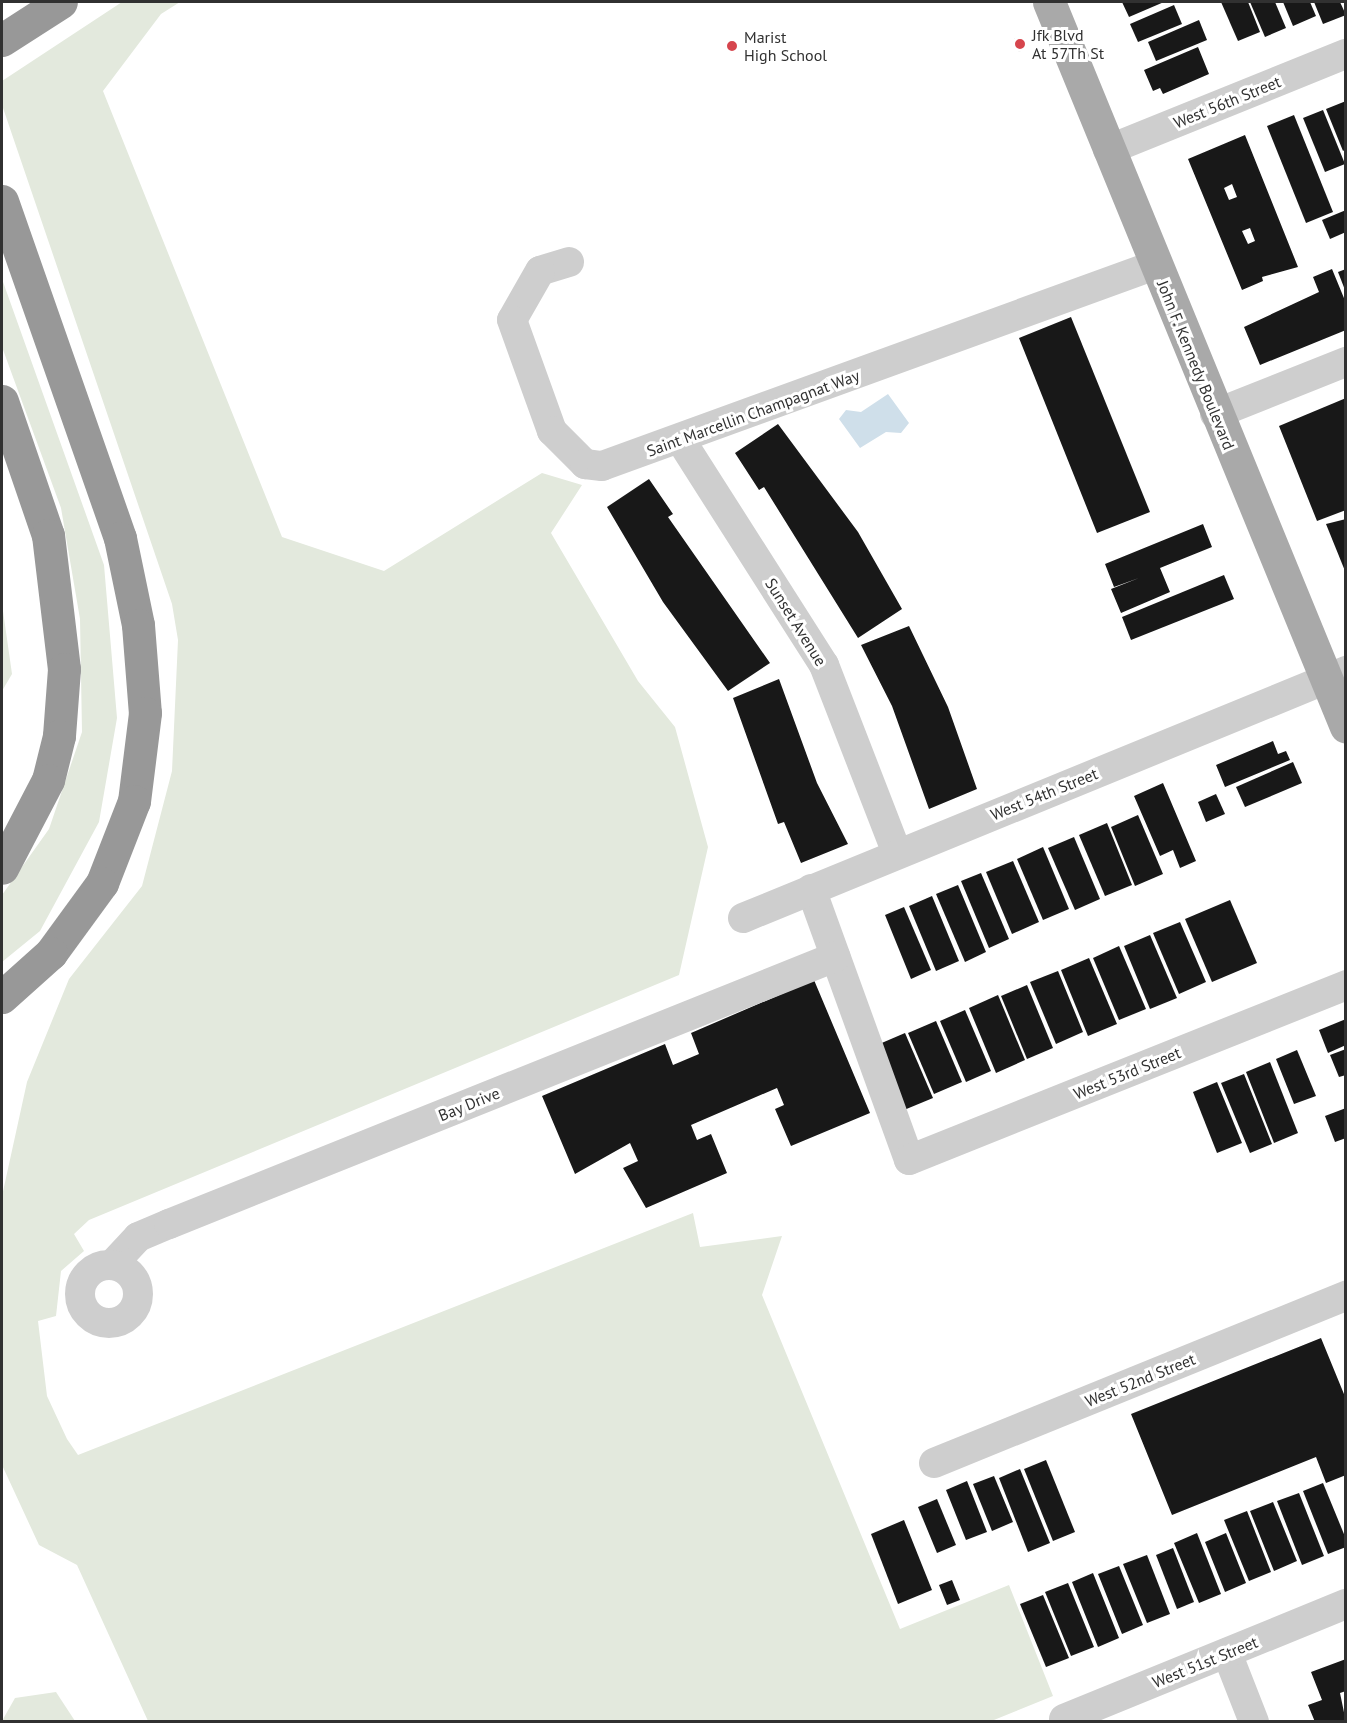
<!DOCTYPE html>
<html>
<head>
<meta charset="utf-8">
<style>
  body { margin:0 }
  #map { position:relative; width:1347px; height:1723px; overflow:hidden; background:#fff; font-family:"PT Sans",sans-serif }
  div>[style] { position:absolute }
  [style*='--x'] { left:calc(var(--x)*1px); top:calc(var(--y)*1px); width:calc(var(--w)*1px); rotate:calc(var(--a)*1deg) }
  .green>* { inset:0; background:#e3e9dd }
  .water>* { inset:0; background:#cfdfea }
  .building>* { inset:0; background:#181818 }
  .minor>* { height:30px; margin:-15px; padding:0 15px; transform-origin:15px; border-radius:15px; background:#cecece }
  .minor>.ring { margin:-15px; padding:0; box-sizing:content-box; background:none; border:30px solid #cecece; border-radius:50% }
  .major>* { height:33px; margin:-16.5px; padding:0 16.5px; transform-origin:16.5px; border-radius:16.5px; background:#a9a9a9 }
  .highway>* { height:33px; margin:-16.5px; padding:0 16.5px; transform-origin:16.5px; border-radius:16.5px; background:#989898 }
  .dots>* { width:16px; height:16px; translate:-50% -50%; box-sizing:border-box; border:3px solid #fff; border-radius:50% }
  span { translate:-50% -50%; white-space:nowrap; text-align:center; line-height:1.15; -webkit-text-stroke:6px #fff; paint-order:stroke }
  .poi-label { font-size:16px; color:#313131 }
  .left { translate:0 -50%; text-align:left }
  .street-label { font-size:16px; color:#313131 }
  .frame { position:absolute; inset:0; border:3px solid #313131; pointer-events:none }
</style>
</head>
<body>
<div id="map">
  <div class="green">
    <i style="clip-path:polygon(122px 2px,180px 2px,161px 14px,103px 91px,282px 537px,384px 571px,542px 473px,582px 485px,551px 533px,638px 681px,675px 727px,708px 847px,679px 975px,89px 1220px,74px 1234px,84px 1251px,61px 1271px,56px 1316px,38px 1321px,47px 1396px,67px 1439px,78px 1455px,693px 1213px,700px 1247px,782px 1236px,762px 1295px,900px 1629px,1009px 1585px,1053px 1696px,989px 1722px,148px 1721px,77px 1565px,39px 1545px,2px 1465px,2px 1196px,27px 1082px,69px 979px,142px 886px,172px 771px,178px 640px,172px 604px,2px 105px,2px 81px)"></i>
    <i style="clip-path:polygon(2px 279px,104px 565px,117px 718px,99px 822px,40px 931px,2px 962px,2px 895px,49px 829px,82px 732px,80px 619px,61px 508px,2px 347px)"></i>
    <i style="clip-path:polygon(2px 604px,12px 674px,2px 691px)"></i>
    <i style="clip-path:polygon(56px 1692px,75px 1721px,2px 1721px,15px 1698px)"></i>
  </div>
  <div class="water">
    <i style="clip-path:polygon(888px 394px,909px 423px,901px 433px,886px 432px,860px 448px,839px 419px,846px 410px,861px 412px)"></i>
  </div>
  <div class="building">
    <i style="clip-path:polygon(1122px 2px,1164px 2px,1129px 17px)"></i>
    <i style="clip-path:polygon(1221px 2px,1248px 2px,1260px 32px,1238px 41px)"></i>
    <i style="clip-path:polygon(1250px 2px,1275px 2px,1286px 28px,1265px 37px)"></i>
    <i style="clip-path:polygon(1283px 2px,1310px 2px,1316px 16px,1293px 26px)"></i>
    <i style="clip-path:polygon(1314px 2px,1340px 2px,1346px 15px,1323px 24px)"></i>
    <i style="clip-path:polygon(1174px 5px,1182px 24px,1138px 42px,1130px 24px)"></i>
    <i style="clip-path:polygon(1199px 20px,1207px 40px,1156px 61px,1148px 42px)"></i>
    <i style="clip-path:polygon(1019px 37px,1025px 49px,1019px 52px,1014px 39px)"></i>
    <i style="clip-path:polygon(1198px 47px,1209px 74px,1163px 94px,1160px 88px,1153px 91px,1144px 70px)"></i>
    <i style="clip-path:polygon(1346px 101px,1346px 149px,1343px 151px,1326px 109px)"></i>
    <i style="clip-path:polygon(1323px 110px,1345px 164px,1325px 172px,1303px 118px)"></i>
    <i style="clip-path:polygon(1294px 115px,1333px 212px,1306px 223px,1267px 126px)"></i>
    <i style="clip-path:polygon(evenodd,1245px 135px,1298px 267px,1262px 277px,1263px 281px,1242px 290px,1188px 159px,1245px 135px,1232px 184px,1237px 197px,1229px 200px,1224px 188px,1232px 184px,1245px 135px,1250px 228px,1255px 241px,1248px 244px,1242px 231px,1250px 228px)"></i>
    <i style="clip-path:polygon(1346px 210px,1346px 232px,1330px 239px,1322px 220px)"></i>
    <i style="clip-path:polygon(1332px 269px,1346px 303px,1346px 330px,1260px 365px,1244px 327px,1319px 292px,1313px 277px)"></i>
    <i style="clip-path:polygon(1346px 269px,1346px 290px,1345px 290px,1338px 272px)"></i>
    <i style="clip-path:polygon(1071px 317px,1150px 512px,1097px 533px,1019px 338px)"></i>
    <i style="clip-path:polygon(1346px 398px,1346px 510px,1317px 521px,1279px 426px)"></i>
    <i style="clip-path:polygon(778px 424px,858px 532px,902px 609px,858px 638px,764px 487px,759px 490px,735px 453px)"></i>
    <i style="clip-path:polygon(649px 479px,673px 514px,668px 517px,770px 663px,728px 691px,663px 602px,607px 507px)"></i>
    <i style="clip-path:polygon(1346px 519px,1346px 571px,1345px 571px,1326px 524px)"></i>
    <i style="clip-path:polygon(1203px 524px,1212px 547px,1160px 568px,1170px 592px,1121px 613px,1111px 589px,1139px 578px,1114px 587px,1105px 564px)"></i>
    <i style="clip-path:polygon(1224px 575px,1234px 599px,1131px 640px,1122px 617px)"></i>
    <i style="clip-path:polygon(909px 626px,948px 707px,977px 789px,929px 809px,892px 706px,861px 645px)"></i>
    <i style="clip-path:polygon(779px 679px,817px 783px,848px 844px,801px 863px,784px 822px,778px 824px,733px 698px)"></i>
    <i style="clip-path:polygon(1273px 741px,1278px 754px,1286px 751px,1290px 760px,1225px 787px,1216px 765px)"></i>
    <i style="clip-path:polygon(1293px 762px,1302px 783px,1245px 807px,1236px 787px)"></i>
    <i style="clip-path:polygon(1163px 783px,1196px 861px,1180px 868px,1173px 850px,1160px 856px,1134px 796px)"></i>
    <i style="clip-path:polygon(1216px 794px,1225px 814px,1206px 822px,1198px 802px)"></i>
    <i style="clip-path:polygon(1138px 815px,1163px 874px,1135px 886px,1111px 827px)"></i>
    <i style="clip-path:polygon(1107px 823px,1132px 885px,1105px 896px,1079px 835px)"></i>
    <i style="clip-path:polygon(1074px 837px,1100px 899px,1075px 910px,1048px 848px)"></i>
    <i style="clip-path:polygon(1043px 847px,1069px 909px,1043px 920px,1017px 859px)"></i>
    <i style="clip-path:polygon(1013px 861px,1039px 922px,1012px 934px,986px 872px)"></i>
    <i style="clip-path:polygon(981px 873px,1009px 939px,989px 948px,961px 881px)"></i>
    <i style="clip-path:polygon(958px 885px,986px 952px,965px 962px,936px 894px)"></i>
    <i style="clip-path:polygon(932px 896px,959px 961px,936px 971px,909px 906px)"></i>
    <i style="clip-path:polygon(1230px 900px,1257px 963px,1212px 982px,1185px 919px)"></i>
    <i style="clip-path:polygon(904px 907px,931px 970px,911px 979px,885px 915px)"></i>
    <i style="clip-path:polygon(1180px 922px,1206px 982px,1179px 994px,1153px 933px)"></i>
    <i style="clip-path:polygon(1150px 935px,1177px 998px,1150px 1009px,1124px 946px)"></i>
    <i style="clip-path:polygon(1119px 946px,1146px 1009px,1119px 1020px,1093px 958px)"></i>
    <i style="clip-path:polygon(1089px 958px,1117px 1024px,1088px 1036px,1061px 970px)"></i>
    <i style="clip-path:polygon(1058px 971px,1083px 1032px,1056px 1044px,1030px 982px)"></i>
    <i style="clip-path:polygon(814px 980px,870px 1113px,791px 1146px,775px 1109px,784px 1105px,777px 1088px,691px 1125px,697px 1140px,711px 1134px,727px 1173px,646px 1208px,623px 1168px,638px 1161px,630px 1143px,575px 1174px,542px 1096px,665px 1044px,673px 1065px,699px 1054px,691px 1033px)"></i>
    <i style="clip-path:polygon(1027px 985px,1053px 1048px,1027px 1059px,1001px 996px)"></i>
    <i style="clip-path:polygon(998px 995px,1025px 1060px,996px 1073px,969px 1008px)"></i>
    <i style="clip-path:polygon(965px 1010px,991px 1071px,966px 1082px,940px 1021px)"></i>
    <i style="clip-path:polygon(1346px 1019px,1346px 1045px,1328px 1053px,1319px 1030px)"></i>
    <i style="clip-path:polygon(936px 1021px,962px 1082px,934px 1094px,908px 1033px)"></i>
    <i style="clip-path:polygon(905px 1033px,933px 1098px,904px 1110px,877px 1045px)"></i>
    <i style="clip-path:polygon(1346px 1049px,1346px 1075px,1339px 1077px,1330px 1055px)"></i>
    <i style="clip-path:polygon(1297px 1050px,1316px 1096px,1294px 1104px,1276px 1059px)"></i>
    <i style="clip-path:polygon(1270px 1062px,1298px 1133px,1274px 1143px,1246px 1072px)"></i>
    <i style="clip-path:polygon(1244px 1074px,1272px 1144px,1250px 1153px,1221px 1083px)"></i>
    <i style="clip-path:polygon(1217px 1082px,1242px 1143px,1217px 1153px,1193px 1092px)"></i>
    <i style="clip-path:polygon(1346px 1108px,1346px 1138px,1335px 1142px,1325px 1116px)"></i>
    <i style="clip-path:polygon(1321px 1338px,1346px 1399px,1346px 1475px,1326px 1483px,1316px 1457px,1172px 1515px,1131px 1414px)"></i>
    <i style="clip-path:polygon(1046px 1460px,1075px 1532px,1053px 1541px,1024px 1469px)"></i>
    <i style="clip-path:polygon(1020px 1469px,1050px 1543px,1028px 1552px,999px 1478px)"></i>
    <i style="clip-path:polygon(994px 1476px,1013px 1522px,992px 1531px,973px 1484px)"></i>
    <i style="clip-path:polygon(967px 1481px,987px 1532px,966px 1540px,946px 1490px)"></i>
    <i style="clip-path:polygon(1323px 1483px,1346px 1539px,1346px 1547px,1328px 1554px,1303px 1491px)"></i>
    <i style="clip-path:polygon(1299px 1493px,1324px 1556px,1302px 1565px,1277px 1501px)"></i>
    <i style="clip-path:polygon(937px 1499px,956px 1545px,937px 1553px,918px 1507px)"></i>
    <i style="clip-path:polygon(1273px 1502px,1297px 1561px,1274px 1571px,1250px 1511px)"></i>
    <i style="clip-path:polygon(1247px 1511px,1271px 1572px,1249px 1581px,1224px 1520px)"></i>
    <i style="clip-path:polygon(904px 1520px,932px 1590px,898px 1604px,871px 1534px)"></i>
    <i style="clip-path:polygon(1197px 1533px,1221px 1594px,1199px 1603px,1174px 1543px)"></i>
    <i style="clip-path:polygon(1226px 1533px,1246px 1583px,1225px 1592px,1205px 1542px)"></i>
    <i style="clip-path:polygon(1173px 1548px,1194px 1602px,1177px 1609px,1156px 1555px)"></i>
    <i style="clip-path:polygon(1147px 1555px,1170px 1614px,1147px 1623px,1123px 1564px)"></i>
    <i style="clip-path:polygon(1119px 1566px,1143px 1625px,1122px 1634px,1098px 1574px)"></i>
    <i style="clip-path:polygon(1093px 1573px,1119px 1638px,1098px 1647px,1072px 1582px)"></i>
    <i style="clip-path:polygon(952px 1580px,960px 1600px,947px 1605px,939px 1585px)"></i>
    <i style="clip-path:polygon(1068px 1583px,1094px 1647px,1071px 1656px,1045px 1592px)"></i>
    <i style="clip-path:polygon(1043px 1595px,1069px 1658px,1046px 1667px,1020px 1604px)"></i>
    <i style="clip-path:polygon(1346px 1659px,1346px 1691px,1340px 1693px,1346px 1722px,1315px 1722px,1308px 1705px,1322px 1700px,1311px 1672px)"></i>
  </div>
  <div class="minor">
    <i style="--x:1108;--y:150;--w:257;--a:-22"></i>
    <i style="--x:569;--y:262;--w:30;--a:163"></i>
    <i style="--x:540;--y:271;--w:56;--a:119.7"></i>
    <i style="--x:512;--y:320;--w:118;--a:70.2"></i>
    <i style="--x:552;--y:431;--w:47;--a:45"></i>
    <i style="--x:585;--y:464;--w:17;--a:7"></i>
    <i style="--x:602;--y:466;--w:588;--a:-19.97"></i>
    <i style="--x:1215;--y:414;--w:141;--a:-21.7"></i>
    <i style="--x:680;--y:439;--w:268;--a:57.5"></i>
    <i style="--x:824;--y:665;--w:202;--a:68.8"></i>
    <i style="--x:811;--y:889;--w:288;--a:70.1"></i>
    <i style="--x:909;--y:1160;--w:471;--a:-21.8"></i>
    <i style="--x:743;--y:918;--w:652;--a:-22.27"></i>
    <i style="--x:112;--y:1265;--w:38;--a:-47"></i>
    <i style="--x:138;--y:1237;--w:34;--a:-23"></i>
    <i style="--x:169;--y:1224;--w:718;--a:-21.85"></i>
    <i class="ring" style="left:80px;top:1265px;width:28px;height:28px"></i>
    <i style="--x:934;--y:1463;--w:445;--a:-22.1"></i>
    <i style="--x:1227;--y:1653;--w:74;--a:68.6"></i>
    <i style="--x:1064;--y:1719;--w:305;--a:-22.2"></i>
  </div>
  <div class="major">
    <i style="--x:1049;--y:2;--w:783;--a:67.72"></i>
  </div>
  <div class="highway">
    <i style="--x:2;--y:40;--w:70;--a:-32.8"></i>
    <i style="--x:2;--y:201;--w:357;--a:70.7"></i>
    <i style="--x:120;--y:538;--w:89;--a:78.3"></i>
    <i style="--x:138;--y:625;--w:88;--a:85.5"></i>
    <i style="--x:145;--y:713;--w:89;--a:97.1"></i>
    <i style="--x:134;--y:801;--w:88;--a:111.3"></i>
    <i style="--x:102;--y:883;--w:87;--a:126.1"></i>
    <i style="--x:51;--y:953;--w:66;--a:138.1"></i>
    <i style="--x:2;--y:401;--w:142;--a:71.1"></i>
    <i style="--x:48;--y:535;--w:135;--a:83.2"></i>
    <i style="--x:64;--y:669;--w:67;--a:94.3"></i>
    <i style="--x:59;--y:736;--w:45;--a:104"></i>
    <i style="--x:48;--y:780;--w:99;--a:117.6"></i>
  </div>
  <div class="dots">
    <i style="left:1020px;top:44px;background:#d6454d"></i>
    <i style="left:732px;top:46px;background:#d6454d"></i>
  </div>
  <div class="poi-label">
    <span class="left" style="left:1032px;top:44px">Jfk Blvd<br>At 57Th St</span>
    <span class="left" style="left:744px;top:46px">Marist<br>High School</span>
  </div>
  <div class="street-label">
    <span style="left:1227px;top:102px;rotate:-22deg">West 56th Street</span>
    <span style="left:1196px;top:365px;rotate:68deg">John F. Kennedy Boulevard</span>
    <span style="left:753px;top:413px;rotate:-20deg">Saint Marcellin Champagnat Way</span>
    <span style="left:796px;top:622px;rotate:58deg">Sunset Avenue</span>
    <span style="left:1044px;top:794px;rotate:-22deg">West 54th Street</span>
    <span style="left:1127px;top:1073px;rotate:-22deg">West 53rd Street</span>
    <span style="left:469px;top:1104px;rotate:-22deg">Bay Drive</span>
    <span style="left:1140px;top:1380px;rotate:-22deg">West 52nd Street</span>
    <span style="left:1205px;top:1662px;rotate:-22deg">West 51st Street</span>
  </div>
  <div class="frame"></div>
</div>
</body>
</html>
